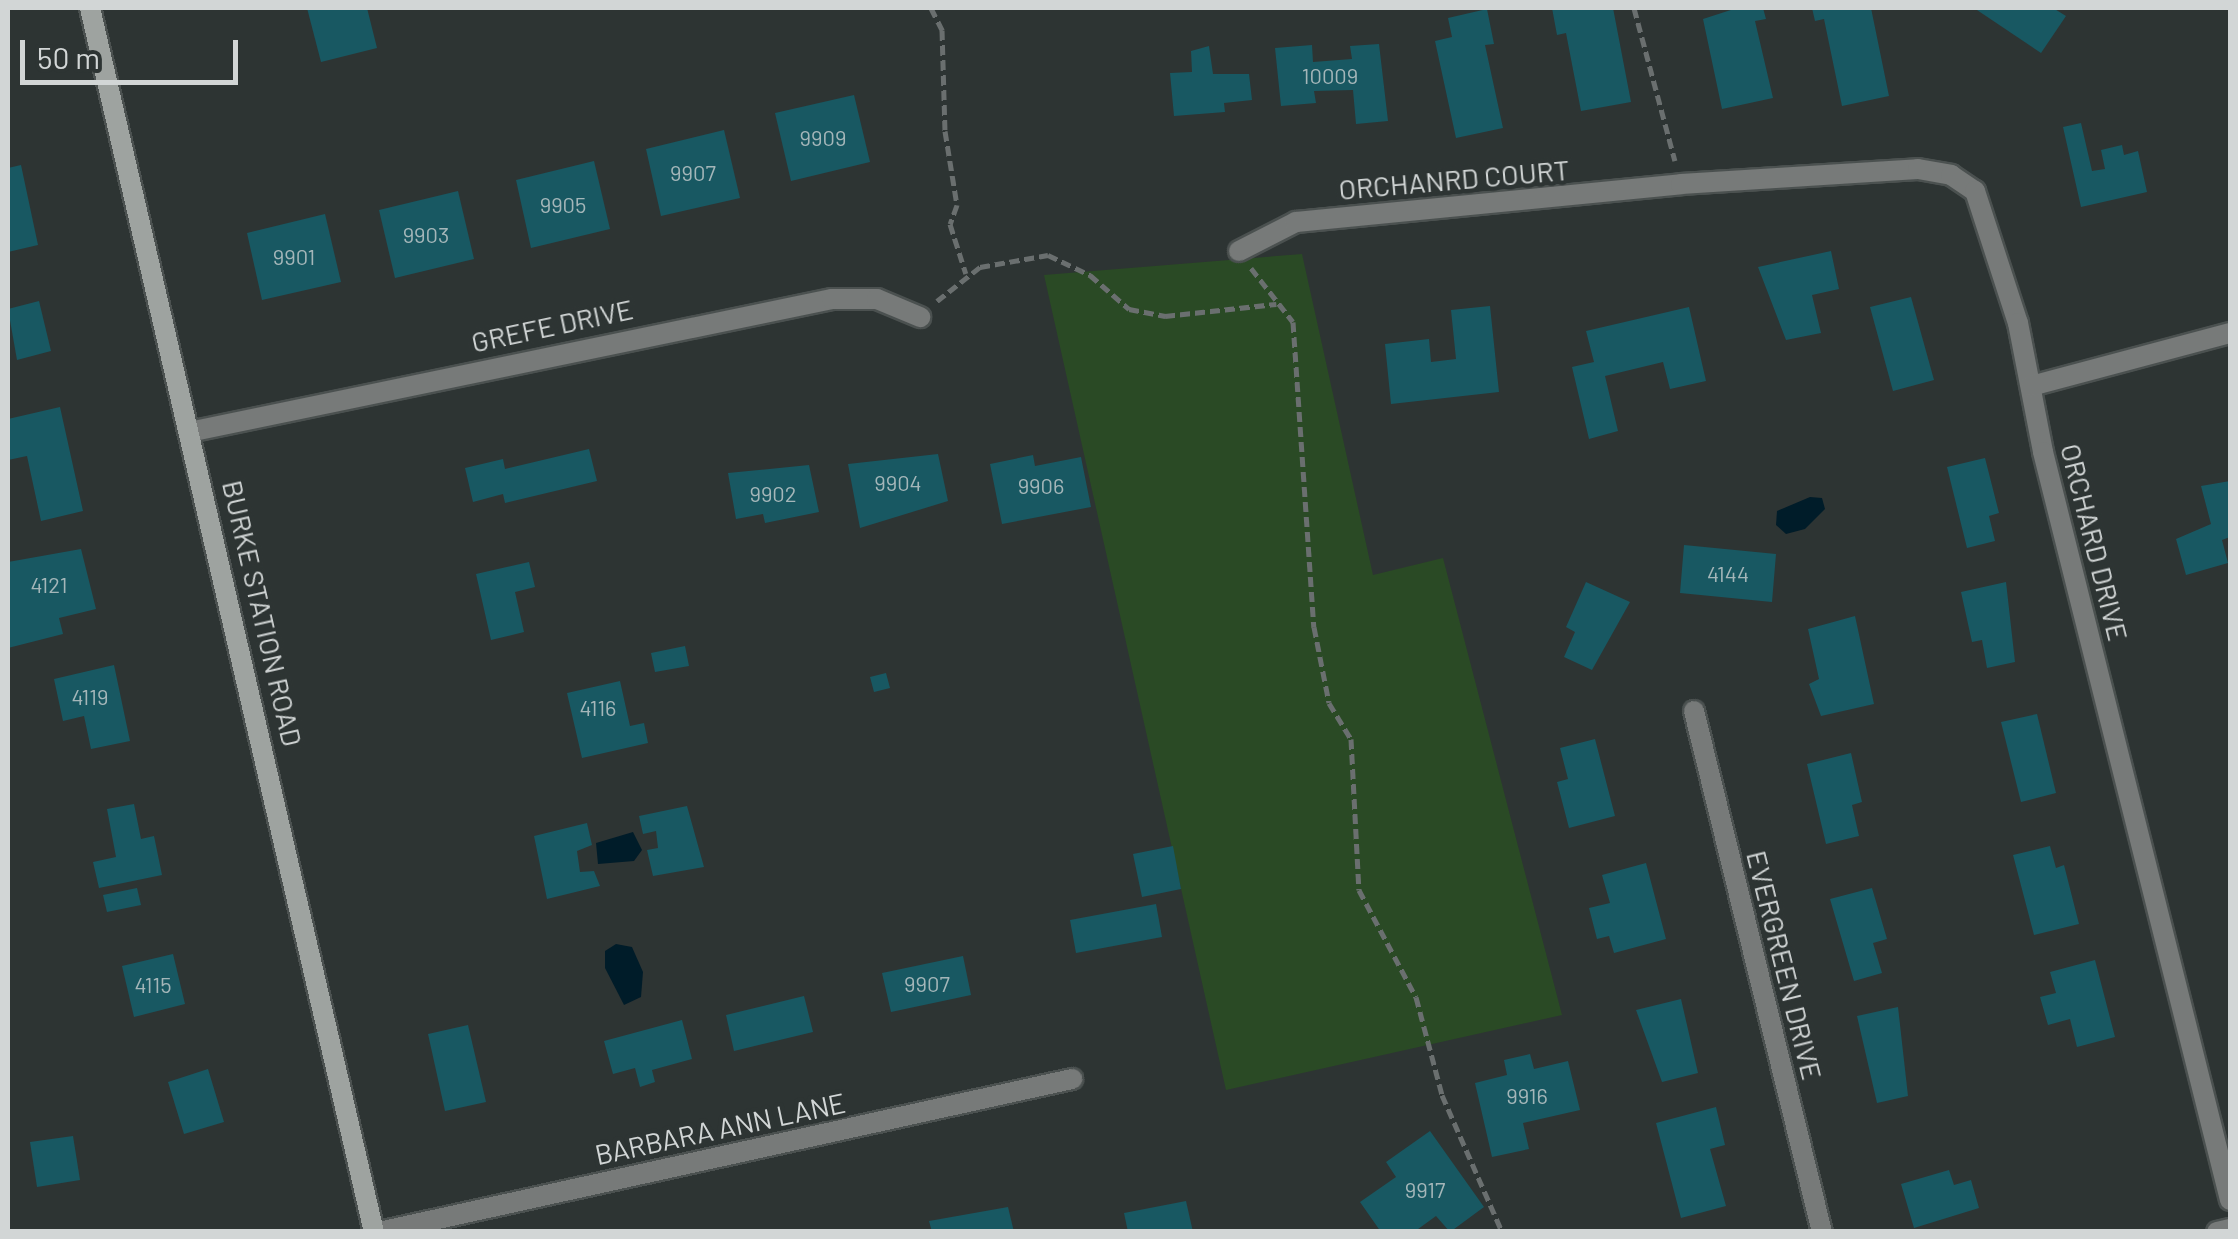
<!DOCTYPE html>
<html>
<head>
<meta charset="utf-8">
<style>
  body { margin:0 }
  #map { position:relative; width:2238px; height:1239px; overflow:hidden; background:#2d3433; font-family:Barlow,sans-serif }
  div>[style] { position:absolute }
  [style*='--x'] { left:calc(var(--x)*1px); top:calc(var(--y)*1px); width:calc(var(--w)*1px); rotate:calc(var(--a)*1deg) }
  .green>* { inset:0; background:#2a4a25 }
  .water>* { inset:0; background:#001c29 }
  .building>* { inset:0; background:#185862 }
  .path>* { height:5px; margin-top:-2.5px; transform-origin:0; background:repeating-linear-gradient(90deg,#6a6f6f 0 10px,transparent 0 15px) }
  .roads { filter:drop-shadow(2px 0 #4b5150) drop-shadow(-2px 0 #4b5150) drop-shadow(0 2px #4b5150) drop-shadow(0 -2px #4b5150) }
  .street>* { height:20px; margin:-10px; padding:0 10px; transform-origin:10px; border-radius:10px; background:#777a79 }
  .secondary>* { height:20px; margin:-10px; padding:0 10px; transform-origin:10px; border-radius:10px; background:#9ea3a0 }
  span { translate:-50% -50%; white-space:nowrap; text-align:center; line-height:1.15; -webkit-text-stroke:9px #2d3433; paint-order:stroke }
  .number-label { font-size:22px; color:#a4b6b9 }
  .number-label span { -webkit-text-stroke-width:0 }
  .street-label { font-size:28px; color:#d2d6d6 }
  .frame { position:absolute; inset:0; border:10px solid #d2d6d6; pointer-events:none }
  .scale { position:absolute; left:20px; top:40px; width:218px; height:45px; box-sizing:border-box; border:5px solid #d2d6d6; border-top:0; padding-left:12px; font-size:30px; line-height:35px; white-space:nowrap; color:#d2d6d6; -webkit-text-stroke:8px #2d3433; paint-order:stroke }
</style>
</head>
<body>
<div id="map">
  <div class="green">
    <i style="clip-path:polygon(1302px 254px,1373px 575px,1443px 558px,1562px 1015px,1226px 1090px,1044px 275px)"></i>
  </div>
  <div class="water">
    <i style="clip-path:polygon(1810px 497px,1822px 498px,1825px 509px,1805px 529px,1786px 534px,1776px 525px,1777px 511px)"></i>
    <i style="clip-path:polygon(633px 832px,642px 850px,634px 861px,598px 864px,596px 843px)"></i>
    <i style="clip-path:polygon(616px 944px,632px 947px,643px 972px,641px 997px,624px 1005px,605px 968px,605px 951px)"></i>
  </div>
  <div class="building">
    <i style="clip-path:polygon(307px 8px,367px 8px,377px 48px,321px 62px)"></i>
    <i style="clip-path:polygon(1552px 8px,1613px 8px,1631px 102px,1581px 111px,1566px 33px,1557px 35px)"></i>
    <i style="clip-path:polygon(1737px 8px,1763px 8px,1766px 19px,1755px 21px,1773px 98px,1722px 109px,1703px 19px)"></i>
    <i style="clip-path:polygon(1812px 8px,1871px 8px,1889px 96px,1842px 106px,1824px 19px,1815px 21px)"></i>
    <i style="clip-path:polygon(1974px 8px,2053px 8px,2066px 16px,2041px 53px)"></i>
    <i style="clip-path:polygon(1487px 9px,1494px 44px,1485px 45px,1503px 128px,1456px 138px,1435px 41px,1452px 37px,1448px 18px)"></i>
    <i style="clip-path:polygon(1379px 44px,1388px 121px,1356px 124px,1353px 90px,1314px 91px,1316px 103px,1281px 106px,1275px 48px,1312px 45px,1313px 62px,1352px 59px,1350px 46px)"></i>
    <i style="clip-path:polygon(1209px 46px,1213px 74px,1249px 74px,1252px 100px,1224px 103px,1225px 112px,1174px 116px,1170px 73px,1192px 72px,1191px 51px)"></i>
    <i style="clip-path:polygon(854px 95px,870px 162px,791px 181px,775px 113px)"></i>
    <i style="clip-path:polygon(2081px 123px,2092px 171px,2105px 169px,2101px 150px,2122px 145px,2124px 155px,2138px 151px,2147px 192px,2081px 207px,2063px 127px)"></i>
    <i style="clip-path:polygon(724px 130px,740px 198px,661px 216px,646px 149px)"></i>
    <i style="clip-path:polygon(594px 161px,610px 229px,531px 248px,516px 180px)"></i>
    <i style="clip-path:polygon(21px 165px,38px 245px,8px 252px,8px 168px)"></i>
    <i style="clip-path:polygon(458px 191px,474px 259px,395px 278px,379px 210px)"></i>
    <i style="clip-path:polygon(325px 214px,341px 282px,262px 300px,247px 233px)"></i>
    <i style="clip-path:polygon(1831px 251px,1839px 289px,1812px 295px,1821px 333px,1786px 340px,1758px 267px)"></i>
    <i style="clip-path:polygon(1911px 297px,1934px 380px,1893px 391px,1870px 307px)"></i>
    <i style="clip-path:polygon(39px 301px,51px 351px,17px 360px,8px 309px)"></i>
    <i style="clip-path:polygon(1490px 306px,1499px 392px,1391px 404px,1385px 344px,1429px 339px,1431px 362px,1456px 359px,1451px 310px)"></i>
    <i style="clip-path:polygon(1689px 307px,1706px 381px,1670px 389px,1663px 362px,1605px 376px,1618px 431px,1589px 439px,1572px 367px,1594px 362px,1586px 331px)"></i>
    <i style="clip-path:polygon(60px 407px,83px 511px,41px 521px,27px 456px,8px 460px,8px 419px)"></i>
    <i style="clip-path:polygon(589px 449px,597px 481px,505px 503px,503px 494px,473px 502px,465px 468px,503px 459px,505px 469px)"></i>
    <i style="clip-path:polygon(938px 454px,948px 501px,860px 528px,848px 464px)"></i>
    <i style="clip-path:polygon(1033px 455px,1035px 466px,1081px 457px,1091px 507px,1002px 524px,990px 464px)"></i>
    <i style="clip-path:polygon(1985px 458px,1999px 513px,1989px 516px,1995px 541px,1967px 548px,1947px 467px)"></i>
    <i style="clip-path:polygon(809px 465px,819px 512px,765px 523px,763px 514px,736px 519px,728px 473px)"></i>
    <i style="clip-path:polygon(2230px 481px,2230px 537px,2222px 540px,2228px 563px,2186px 575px,2176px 539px,2211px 524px,2201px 486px)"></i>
    <i style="clip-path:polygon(1684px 545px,1776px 554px,1772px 602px,1680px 593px)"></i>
    <i style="clip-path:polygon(81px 549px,96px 609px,59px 618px,63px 634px,8px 648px,8px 562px)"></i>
    <i style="clip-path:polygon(529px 562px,535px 587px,515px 592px,524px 632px,491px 640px,476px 574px)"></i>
    <i style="clip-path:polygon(1586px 582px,1630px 602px,1592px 670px,1564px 657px,1575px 632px,1566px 627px)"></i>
    <i style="clip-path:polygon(2006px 582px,2015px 662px,1987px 668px,1982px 640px,1972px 642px,1961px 592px)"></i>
    <i style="clip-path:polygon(1855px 616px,1874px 704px,1821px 716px,1809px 684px,1819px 679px,1808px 629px)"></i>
    <i style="clip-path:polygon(685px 646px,689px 666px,655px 672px,651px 653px)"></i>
    <i style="clip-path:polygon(114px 665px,130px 741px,91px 749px,84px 716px,63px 721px,54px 679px)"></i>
    <i style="clip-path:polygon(886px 673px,890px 688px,874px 692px,870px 677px)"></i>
    <i style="clip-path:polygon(620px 681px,630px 726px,644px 723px,648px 743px,582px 758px,567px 693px)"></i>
    <i style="clip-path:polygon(2037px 714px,2056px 793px,2021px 802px,2001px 722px)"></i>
    <i style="clip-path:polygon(1595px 739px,1615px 816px,1569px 828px,1557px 782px,1568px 779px,1560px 748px)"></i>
    <i style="clip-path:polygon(1851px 753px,1862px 802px,1852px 805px,1859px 836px,1826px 844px,1807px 764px)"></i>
    <i style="clip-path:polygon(134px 804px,141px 839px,154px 836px,162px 875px,99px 888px,93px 862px,116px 857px,107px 809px)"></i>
    <i style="clip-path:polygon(687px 806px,704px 867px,653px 876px,647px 850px,658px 848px,656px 831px,643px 834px,639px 816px)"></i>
    <i style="clip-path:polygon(587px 823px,592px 845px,577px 851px,580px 872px,594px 871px,600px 886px,547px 899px,534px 836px)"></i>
    <i style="clip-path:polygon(1173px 846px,1181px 889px,1142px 897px,1133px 854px)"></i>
    <i style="clip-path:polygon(2050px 846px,2056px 868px,2064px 865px,2079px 924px,2034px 935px,2013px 855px)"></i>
    <i style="clip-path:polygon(1646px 863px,1666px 939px,1614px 953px,1609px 936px,1597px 939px,1589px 908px,1610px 903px,1602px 875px)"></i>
    <i style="clip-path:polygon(137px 888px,141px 905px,107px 912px,103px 895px)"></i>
    <i style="clip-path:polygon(1872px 888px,1887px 939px,1873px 943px,1882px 973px,1854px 981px,1830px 899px)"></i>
    <i style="clip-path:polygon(1156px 904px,1162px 937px,1076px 953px,1070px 920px)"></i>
    <i style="clip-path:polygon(173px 954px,185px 1004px,134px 1017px,122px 966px)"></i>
    <i style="clip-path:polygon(963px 956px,971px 995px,891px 1012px,882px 973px)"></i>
    <i style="clip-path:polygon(2095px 960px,2115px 1037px,2077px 1047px,2070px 1019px,2048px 1025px,2040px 997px,2056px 993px,2050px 972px)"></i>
    <i style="clip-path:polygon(804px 996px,813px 1032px,734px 1051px,726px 1015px)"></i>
    <i style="clip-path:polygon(1681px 999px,1698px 1073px,1662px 1082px,1636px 1010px)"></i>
    <i style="clip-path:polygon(1898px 1007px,1908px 1096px,1877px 1103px,1857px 1016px)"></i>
    <i style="clip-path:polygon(682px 1020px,692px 1059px,652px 1070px,655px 1082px,640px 1087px,635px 1068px,613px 1074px,604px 1041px)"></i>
    <i style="clip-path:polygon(468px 1025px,486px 1102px,445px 1111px,428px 1034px)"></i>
    <i style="clip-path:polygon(1530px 1054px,1534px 1069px,1568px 1061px,1580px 1110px,1523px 1123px,1529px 1149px,1492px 1157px,1475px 1083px,1507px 1075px,1504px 1060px)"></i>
    <i style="clip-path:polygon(208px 1069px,224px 1122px,184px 1134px,168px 1082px)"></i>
    <i style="clip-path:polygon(1716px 1107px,1725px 1145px,1710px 1149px,1726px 1206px,1681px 1218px,1656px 1123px)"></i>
    <i style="clip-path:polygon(1430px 1131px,1484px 1207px,1450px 1232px,1436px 1216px,1414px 1232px,1381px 1232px,1360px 1202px,1396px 1177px,1386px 1162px)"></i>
    <i style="clip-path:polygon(73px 1136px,80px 1180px,37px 1187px,30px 1142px)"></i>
    <i style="clip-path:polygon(1949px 1170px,1954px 1185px,1971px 1180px,1979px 1208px,1914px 1228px,1901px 1184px)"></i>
    <i style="clip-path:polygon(1186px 1201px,1193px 1232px,1128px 1232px,1124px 1213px)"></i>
    <i style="clip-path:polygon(1008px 1207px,1014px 1232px,932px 1232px,929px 1221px)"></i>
  </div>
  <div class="path">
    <i style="--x:931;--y:8;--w:25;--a:63"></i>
    <i style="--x:942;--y:30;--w:101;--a:88.3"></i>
    <i style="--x:945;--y:131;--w:75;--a:80.8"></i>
    <i style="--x:957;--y:205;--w:20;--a:110"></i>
    <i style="--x:950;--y:224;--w:52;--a:72.3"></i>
    <i style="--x:1634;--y:8;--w:158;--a:75"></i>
    <i style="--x:1251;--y:268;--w:68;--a:52.1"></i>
    <i style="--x:1293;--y:322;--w:306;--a:86.1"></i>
    <i style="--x:1314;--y:627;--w:77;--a:78.8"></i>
    <i style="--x:1329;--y:703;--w:42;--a:58.6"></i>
    <i style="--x:1351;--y:739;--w:151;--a:87"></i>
    <i style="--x:1359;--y:890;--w:121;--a:62"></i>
    <i style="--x:1416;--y:997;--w:101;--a:75.1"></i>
    <i style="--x:1442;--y:1095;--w:150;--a:66.3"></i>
    <i style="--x:937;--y:301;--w:55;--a:-38.3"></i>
    <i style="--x:980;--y:267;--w:69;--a:-10"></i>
    <i style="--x:1048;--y:255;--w:47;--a:25.5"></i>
    <i style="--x:1090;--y:275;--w:52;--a:41.1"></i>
    <i style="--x:1129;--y:309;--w:37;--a:11"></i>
    <i style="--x:1165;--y:316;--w:112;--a:-6.2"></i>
  </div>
  <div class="roads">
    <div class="street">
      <i style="--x:1239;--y:251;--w:64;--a:-27"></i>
      <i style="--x:1296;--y:222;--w:387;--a:-5.6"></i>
      <i style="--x:1681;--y:184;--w:237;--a:-3.6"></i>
      <i style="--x:1918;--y:169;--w:34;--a:10"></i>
      <i style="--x:1951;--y:175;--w:29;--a:34"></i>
      <i style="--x:1975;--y:191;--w:139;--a:72"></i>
      <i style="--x:2018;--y:323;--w:131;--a:79"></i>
      <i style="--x:2043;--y:452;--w:771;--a:75.96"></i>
      <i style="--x:2031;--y:386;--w:206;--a:-14.9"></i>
      <i style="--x:194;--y:431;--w:652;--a:-11.69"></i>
      <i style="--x:832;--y:299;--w:45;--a:0"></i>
      <i style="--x:877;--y:299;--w:47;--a:22.7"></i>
      <i style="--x:1694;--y:711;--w:536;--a:76.2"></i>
      <i style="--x:379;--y:1232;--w:710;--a:-12.45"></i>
      <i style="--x:2217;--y:1232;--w:13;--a:-13"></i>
    </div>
    <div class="secondary">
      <i style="--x:90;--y:8;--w:1257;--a:76.94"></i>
    </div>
  </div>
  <div class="number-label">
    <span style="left:1330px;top:76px">10009</span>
    <span style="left:823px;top:138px">9909</span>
    <span style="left:693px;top:173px">9907</span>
    <span style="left:563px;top:205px">9905</span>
    <span style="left:426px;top:235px">9903</span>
    <span style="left:294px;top:257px">9901</span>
    <span style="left:898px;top:483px">9904</span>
    <span style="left:1041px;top:486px">9906</span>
    <span style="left:773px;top:494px">9902</span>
    <span style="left:1728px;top:574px">4144</span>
    <span style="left:49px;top:585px">4121</span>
    <span style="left:90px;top:697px">4119</span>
    <span style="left:598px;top:708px">4116</span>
    <span style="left:927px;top:984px">9907</span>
    <span style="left:153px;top:985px">4115</span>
    <span style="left:1527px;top:1096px">9916</span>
    <span style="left:1425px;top:1190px">9917</span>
  </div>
  <div class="street-label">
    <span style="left:1454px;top:179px;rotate:-5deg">ORCHANRD COURT</span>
    <span style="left:552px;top:325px;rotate:-12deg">GREFE DRIVE</span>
    <span style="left:2095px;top:542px;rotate:76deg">ORCHARD DRIVE</span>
    <span style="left:263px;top:613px;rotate:77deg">BURKE STATION ROAD</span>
    <span style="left:1785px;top:965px;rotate:76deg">EVERGREEN DRIVE</span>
    <span style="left:720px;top:1128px;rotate:-12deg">BARBARA ANN LANE</span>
  </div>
  <div class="frame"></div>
  <div class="scale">50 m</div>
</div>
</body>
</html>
